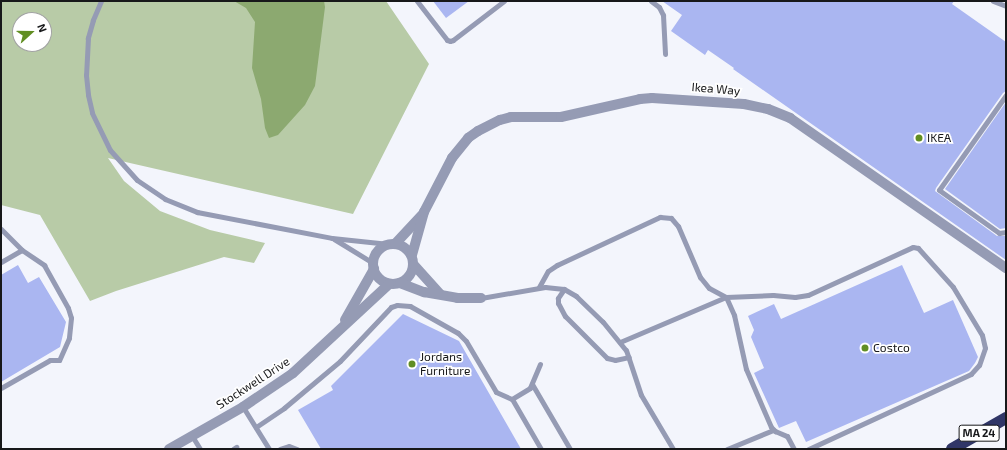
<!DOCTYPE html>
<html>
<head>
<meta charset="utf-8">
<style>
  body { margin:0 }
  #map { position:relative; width:1007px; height:450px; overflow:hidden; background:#f3f5fc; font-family:"Exo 2",sans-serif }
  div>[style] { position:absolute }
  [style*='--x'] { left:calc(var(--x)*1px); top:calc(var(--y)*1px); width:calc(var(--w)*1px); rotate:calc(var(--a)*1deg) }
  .green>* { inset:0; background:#b8cba7 }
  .water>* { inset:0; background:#8ca970 }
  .building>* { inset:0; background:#aab6f1 }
  .service>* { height:5px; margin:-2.5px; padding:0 2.5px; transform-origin:2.5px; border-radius:2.5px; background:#959bb4 }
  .minor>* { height:10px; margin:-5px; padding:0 5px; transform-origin:5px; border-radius:5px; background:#959bb4 }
  .minor>.ring { margin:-5px; padding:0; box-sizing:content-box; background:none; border:10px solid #959bb4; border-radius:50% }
  .motorway>* { height:12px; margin:-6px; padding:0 6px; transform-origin:6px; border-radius:6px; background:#303667 }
  .dots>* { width:11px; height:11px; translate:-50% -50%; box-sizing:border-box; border:2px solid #fff; border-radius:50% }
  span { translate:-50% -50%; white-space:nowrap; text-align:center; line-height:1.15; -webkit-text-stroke:3.5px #fff; paint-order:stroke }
  .shield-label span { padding:1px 3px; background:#fff; border:1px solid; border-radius:3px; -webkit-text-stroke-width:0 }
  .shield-label { font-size:11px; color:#17181a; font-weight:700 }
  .street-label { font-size:12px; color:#17181a }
  .poi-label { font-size:12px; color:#17181a }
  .left { translate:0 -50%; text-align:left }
  .frame { position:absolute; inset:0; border:2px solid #17181a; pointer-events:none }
  .north { position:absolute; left:12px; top:12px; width:40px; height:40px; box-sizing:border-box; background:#fff; border:1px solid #a2a3a3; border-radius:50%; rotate:69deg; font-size:11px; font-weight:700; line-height:16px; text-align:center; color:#17181a }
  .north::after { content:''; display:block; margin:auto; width:14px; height:18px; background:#618e22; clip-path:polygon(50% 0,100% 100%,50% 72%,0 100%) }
</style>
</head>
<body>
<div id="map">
  <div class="green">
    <i style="clip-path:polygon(evenodd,1px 1px,386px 1px,429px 64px,353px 214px,108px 158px,124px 181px,160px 211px,210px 230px,265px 243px,254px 263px,224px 257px,116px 291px,90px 301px,40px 215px,1px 205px,1px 1px,20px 20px,44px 20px,44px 44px,20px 44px,20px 20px)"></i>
  </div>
  <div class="water">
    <i style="clip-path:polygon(234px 1px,324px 1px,325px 7px,315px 86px,305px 105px,278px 135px,269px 138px,265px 128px,261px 99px,252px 68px,255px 22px,246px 8px)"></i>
  </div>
  <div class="building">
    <i style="clip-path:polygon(433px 1px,469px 1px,446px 18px)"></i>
    <i style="clip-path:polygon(662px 1px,954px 1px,952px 4px,1006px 42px,1006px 91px,1003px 93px,936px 188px,935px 191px,997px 236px,1006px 236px,1006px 260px,733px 69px,734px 68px,708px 50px,705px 55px,671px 31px,682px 15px)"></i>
    <i style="clip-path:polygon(1006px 102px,1006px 228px,1000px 229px,945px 189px)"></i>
    <i style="clip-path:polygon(18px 265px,28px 283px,39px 277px,66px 322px,60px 347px,1px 382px,1px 275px)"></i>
    <i style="clip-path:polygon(902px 265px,924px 313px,953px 300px,978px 357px,975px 363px,969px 371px,806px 442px,796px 421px,779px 428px,754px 373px,764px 368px,751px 337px,754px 330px,748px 316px,774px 304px,781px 319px)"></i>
    <i style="clip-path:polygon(403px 314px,459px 341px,521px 449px,321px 449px,298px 410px,333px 390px,331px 386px)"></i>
  </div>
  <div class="service">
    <i style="--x:101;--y:1;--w:21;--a:113"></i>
    <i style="--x:93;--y:20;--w:19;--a:106"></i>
    <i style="--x:88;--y:38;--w:37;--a:93"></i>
    <i style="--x:86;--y:75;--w:20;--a:84"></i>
    <i style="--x:88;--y:95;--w:18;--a:77"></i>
    <i style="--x:92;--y:113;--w:41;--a:64.1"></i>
    <i style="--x:110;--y:150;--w:40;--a:48"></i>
    <i style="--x:137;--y:180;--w:34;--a:34"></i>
    <i style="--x:165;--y:199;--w:35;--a:22"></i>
    <i style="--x:197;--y:212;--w:137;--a:10.9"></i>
    <i style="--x:332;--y:238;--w:57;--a:6"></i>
    <i style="--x:417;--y:1;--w:49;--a:52.4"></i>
    <i style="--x:447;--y:40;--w:3;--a:18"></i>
    <i style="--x:450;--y:41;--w:3;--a:-18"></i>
    <i style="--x:453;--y:40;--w:64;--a:-37.4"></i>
    <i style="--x:651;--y:1;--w:10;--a:37"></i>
    <i style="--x:659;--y:7;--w:9;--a:63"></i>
    <i style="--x:663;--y:15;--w:39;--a:87"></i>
    <i style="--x:993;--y:1;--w:14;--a:21"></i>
    <i style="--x:1006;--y:95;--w:116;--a:125.2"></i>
    <i style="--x:939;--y:190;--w:74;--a:35.6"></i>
    <i style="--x:999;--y:233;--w:7;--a:-8"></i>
    <i style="--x:1;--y:229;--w:30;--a:45"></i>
    <i style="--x:334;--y:239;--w:46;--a:31.6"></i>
    <i style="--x:1;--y:262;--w:24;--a:-30"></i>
    <i style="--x:22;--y:250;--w:27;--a:34"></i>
    <i style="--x:44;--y:265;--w:49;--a:60.8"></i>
    <i style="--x:68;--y:308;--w:10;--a:73"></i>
    <i style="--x:71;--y:318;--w:20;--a:96"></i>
    <i style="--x:69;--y:338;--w:24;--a:114"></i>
    <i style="--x:59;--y:360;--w:9;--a:180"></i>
    <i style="--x:50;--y:360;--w:56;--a:150.3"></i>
    <i style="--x:539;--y:287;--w:18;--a:-61"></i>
    <i style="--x:548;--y:271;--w:11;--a:-34"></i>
    <i style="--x:557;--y:265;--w:114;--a:-25"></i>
    <i style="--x:660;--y:217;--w:11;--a:5"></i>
    <i style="--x:671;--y:218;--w:11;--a:49"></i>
    <i style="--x:678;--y:226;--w:56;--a:66.7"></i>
    <i style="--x:700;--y:277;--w:14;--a:51"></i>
    <i style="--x:709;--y:288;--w:19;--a:28"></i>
    <i style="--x:726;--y:297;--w:20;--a:66"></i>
    <i style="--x:734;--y:315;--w:55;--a:77.5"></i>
    <i style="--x:746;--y:369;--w:63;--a:66.7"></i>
    <i style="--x:771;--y:427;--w:6;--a:45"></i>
    <i style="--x:775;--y:431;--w:13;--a:23"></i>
    <i style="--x:787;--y:436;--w:15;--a:62"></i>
    <i style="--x:564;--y:289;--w:11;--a:124"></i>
    <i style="--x:558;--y:298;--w:5;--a:90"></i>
    <i style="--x:558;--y:303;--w:15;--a:62"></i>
    <i style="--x:565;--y:316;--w:59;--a:45"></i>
    <i style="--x:607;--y:358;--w:8;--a:14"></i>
    <i style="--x:615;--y:360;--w:14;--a:-12"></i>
    <i style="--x:481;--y:298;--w:65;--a:-9.8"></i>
    <i style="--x:545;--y:287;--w:19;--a:6"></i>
    <i style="--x:564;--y:289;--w:14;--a:30"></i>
    <i style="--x:576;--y:296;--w:37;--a:44"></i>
    <i style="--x:603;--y:322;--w:36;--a:51"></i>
    <i style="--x:626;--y:350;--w:47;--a:71.6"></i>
    <i style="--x:641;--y:395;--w:63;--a:59.3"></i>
    <i style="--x:620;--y:342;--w:115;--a:-23"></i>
    <i style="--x:726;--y:297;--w:47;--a:-2.4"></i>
    <i style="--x:773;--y:295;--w:22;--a:5"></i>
    <i style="--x:795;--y:297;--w:13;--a:-9"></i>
    <i style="--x:808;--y:295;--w:115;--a:-24.6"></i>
    <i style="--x:913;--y:247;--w:5;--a:11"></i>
    <i style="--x:918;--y:248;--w:52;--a:48.1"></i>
    <i style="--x:953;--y:287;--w:56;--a:58.9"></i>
    <i style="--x:982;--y:335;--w:13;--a:77"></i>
    <i style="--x:985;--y:348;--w:18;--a:109"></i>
    <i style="--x:979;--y:365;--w:12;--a:132"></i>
    <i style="--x:971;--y:374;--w:179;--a:155.2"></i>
    <i style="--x:540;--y:364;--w:26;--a:113"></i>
    <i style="--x:530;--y:388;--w:21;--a:149"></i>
    <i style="--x:512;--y:399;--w:58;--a:59.9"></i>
    <i style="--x:532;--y:384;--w:75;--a:59.7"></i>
    <i style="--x:243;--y:407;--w:49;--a:58.2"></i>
    <i style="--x:256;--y:427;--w:34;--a:-34"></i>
    <i style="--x:284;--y:408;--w:73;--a:-40"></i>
    <i style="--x:340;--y:361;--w:74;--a:-46.6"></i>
    <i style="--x:391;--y:307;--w:6;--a:-18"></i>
    <i style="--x:397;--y:305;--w:13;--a:4"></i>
    <i style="--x:410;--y:306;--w:55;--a:29.4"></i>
    <i style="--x:458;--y:333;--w:11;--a:45"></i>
    <i style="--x:466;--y:341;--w:59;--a:59.5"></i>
    <i style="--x:496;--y:392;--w:17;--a:24"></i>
    <i style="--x:192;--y:436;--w:15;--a:58"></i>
    <i style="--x:233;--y:449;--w:4;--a:-34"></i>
    <i style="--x:280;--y:449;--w:9;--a:-18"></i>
    <i style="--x:289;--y:446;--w:9;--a:21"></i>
    <i style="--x:727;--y:449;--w:50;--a:-22.4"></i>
  </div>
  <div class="minor">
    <i class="ring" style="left:373px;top:244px;width:30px;height:30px"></i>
    <i style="--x:395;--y:244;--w:40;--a:-47"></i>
    <i style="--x:412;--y:255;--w:45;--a:-74.4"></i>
    <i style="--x:424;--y:212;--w:61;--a:-62.6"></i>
    <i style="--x:452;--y:158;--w:26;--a:-51"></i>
    <i style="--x:468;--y:138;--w:12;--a:-35"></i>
    <i style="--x:478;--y:131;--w:25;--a:-27"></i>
    <i style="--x:500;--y:120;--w:11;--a:-15"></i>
    <i style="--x:511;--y:117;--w:50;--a:0"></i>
    <i style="--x:561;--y:117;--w:81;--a:-12.8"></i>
    <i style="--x:640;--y:99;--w:12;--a:-5"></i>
    <i style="--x:652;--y:98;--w:92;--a:3.7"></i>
    <i style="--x:744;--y:104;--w:25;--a:12"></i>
    <i style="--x:768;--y:109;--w:24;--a:22"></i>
    <i style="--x:790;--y:118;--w:263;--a:34.8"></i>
    <i style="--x:414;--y:265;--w:39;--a:48"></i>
    <i style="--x:400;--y:283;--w:26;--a:21"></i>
    <i style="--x:424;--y:292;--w:34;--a:10"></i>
    <i style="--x:457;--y:298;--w:24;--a:0"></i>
    <i style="--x:345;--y:320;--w:59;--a:-60.4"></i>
    <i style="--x:169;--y:449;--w:85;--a:-29.6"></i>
    <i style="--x:243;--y:407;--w:60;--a:-34.2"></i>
    <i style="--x:293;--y:373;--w:131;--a:-42.8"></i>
  </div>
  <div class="motorway">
    <i style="--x:952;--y:449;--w:62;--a:-29.9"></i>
  </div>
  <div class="dots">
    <i style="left:919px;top:138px;background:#618e22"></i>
    <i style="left:865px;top:348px;background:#618e22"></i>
    <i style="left:412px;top:364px;background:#618e22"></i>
  </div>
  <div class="shield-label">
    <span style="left:979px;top:433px">MA 24</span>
  </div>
  <div class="street-label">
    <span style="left:716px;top:89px;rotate:5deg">Ikea Way</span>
    <span style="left:253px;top:383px;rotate:-33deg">Stockwell Drive</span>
  </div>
  <div class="poi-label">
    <span class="left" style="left:927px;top:138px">IKEA</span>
    <span class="left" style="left:873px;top:348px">Costco</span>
    <span class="left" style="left:420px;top:364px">Jordans<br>Furniture</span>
  </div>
  <div class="frame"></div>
  <div class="north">N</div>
</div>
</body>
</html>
